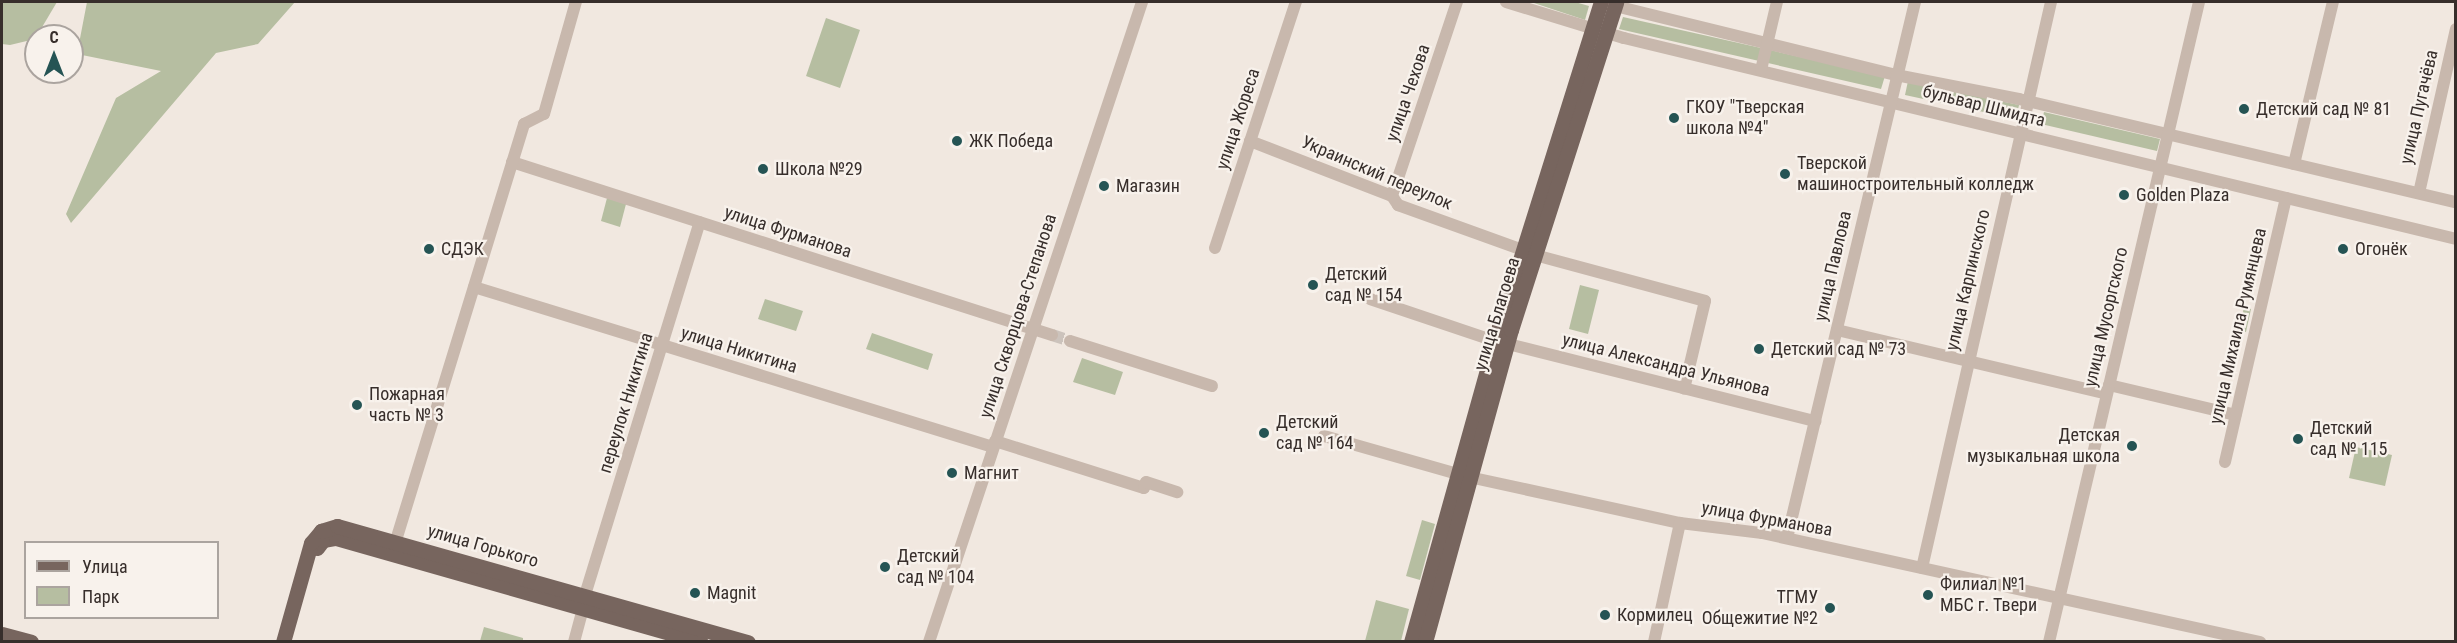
<!DOCTYPE html>
<html>
<head>
<meta charset="utf-8">
<style>
  body { margin:0 }
  #map { position:relative; width:2457px; height:643px; overflow:hidden; background:#f1e8e0; font-family:"Roboto Condensed",sans-serif }
  div>[style] { position:absolute }
  [style*='--x'] { left:calc(var(--x)*1px); top:calc(var(--y)*1px); width:calc(var(--w)*1px); rotate:calc(var(--a)*1deg) }
  .green>* { inset:0; background:#b6bea1 }
  .minor-tunnel>* { height:12px; margin-top:-6px; transform-origin:0; background:repeating-linear-gradient(90deg,#ccc3bc 0 12px,transparent 0 18px) }
  .minor>* { height:12px; margin:-6px; padding:0 6px; transform-origin:6px; border-radius:6px; background:#c8b8ad }
  .major>* { height:15px; margin:-7.5px; padding:0 7.5px; transform-origin:7.5px; border-radius:7.5px; background:#77655e }
  .dots>* { width:16px; height:16px; translate:-50% -50%; box-sizing:border-box; border:3px solid #f8f2ec; border-radius:50% }
  span { translate:-50% -50%; white-space:nowrap; text-align:center; line-height:1.15; -webkit-text-stroke:4.5px #f8f2ec; paint-order:stroke }
  .street-label { font-size:18px; color:#372e2b }
  .poi-label { font-size:18px; color:#372e2b }
  .left { translate:0 -50%; text-align:left }
  .right { translate:-100% -50%; text-align:right }
  .frame { position:absolute; inset:0; border:3px solid #372e2b; pointer-events:none }
  .legend { position:absolute; left:24px; top:541px; width:195px; height:78px; box-sizing:border-box; background:#f8f2ec; border:2px solid #aba49f; margin:0; padding:8px 10px; list-style:none; font-size:18px; color:#372e2b }
  .legend li { display:flex; align-items:center; gap:12px; height:30px }
  .legend b { width:30px; border:2px solid #aba49f }
  .north { position:absolute; left:24px; top:24px; width:60px; height:60px; box-sizing:border-box; background:#f8f2ec; border:2px solid #aba49f; border-radius:50%; rotate:0deg; font-size:16px; font-weight:700; line-height:24px; text-align:center; color:#372e2b }
  .north::after { content:''; display:block; margin:auto; width:21px; height:27px; background:#255454; clip-path:polygon(50% 0,100% 100%,50% 72%,0 100%) }
</style>
</head>
<body>
<div id="map">
  <div class="green">
    <i style="clip-path:polygon(2px 2px,57px 2px,35px 39px,10px 45px,2px 44px)"></i>
    <i style="clip-path:polygon(87px 2px,295px 2px,258px 44px,216px 53px,71px 223px,66px 214px,116px 98px,161px 71px,77px 54px)"></i>
    <i style="clip-path:polygon(1531px 2px,1575px 2px,1589px 6px,1585px 20px)"></i>
    <i style="clip-path:polygon(1623px 17px,1885px 76px,1881px 89px,1619px 29px)"></i>
    <i style="clip-path:polygon(826px 18px,860px 30px,840px 88px,806px 76px)"></i>
    <i style="clip-path:polygon(1908px 81px,2019px 105px,2016px 119px,1905px 95px)"></i>
    <i style="clip-path:polygon(2044px 112px,2160px 139px,2157px 151px,2041px 124px)"></i>
    <i style="clip-path:polygon(607px 198px,626px 204px,620px 227px,601px 221px)"></i>
    <i style="clip-path:polygon(1580px 285px,1599px 290px,1588px 334px,1569px 329px)"></i>
    <i style="clip-path:polygon(765px 299px,803px 311px,796px 331px,758px 319px)"></i>
    <i style="clip-path:polygon(2244px 307px,2251px 309px,2246px 332px,2239px 331px)"></i>
    <i style="clip-path:polygon(872px 333px,933px 354px,928px 370px,866px 349px)"></i>
    <i style="clip-path:polygon(1082px 358px,1123px 372px,1115px 395px,1073px 382px)"></i>
    <i style="clip-path:polygon(2356px 447px,2392px 455px,2385px 486px,2349px 478px)"></i>
    <i style="clip-path:polygon(1422px 520px,1435px 524px,1420px 580px,1406px 576px)"></i>
    <i style="clip-path:polygon(1376px 600px,1409px 609px,1401px 641px,1365px 641px)"></i>
    <i style="clip-path:polygon(484px 627px,523px 638px,523px 641px,480px 641px)"></i>
  </div>
  <div class="minor-tunnel">
    <i style="--x:1052;--y:335;--w:19;--a:18"></i>
  </div>
  <div class="minor">
    <i style="--x:1506;--y:2;--w:123;--a:17"></i>
    <i style="--x:1624;--y:38;--w:856;--a:13.58"></i>
    <i style="--x:1607;--y:4;--w:298;--a:13.8"></i>
    <i style="--x:1896;--y:75;--w:125;--a:11"></i>
    <i style="--x:2019;--y:99;--w:449;--a:13.3"></i>
    <i style="--x:1761;--y:70;--w:70;--a:-76.8"></i>
    <i style="--x:1250;--y:141;--w:152;--a:21.2"></i>
    <i style="--x:1392;--y:196;--w:11;--a:56"></i>
    <i style="--x:1398;--y:205;--w:133;--a:19.8"></i>
    <i style="--x:512;--y:162;--w:567;--a:17.76"></i>
    <i style="--x:2294;--y:164;--w:167;--a:-76.5"></i>
    <i style="--x:2419;--y:193;--w:168;--a:-77.3"></i>
    <i style="--x:1392;--y:196;--w:205;--a:-71.5"></i>
    <i style="--x:1215;--y:248;--w:259;--a:-71.8"></i>
    <i style="--x:1535;--y:255;--w:176;--a:15.1"></i>
    <i style="--x:1705;--y:301;--w:90;--a:103.4"></i>
    <i style="--x:474;--y:287;--w:543;--a:17.13"></i>
    <i style="--x:1370;--y:299;--w:132;--a:18.6"></i>
    <i style="--x:1837;--y:330;--w:277;--a:13.3"></i>
    <i style="--x:1070;--y:341;--w:149;--a:17.6"></i>
    <i style="--x:1508;--y:344;--w:317;--a:14.1"></i>
    <i style="--x:2109;--y:385;--w:130;--a:13.3"></i>
    <i style="--x:1324;--y:436;--w:138;--a:15.9"></i>
    <i style="--x:995;--y:441;--w:156;--a:17.5"></i>
    <i style="--x:1144;--y:488;--w:6;--a:-72"></i>
    <i style="--x:1146;--y:482;--w:33;--a:18"></i>
    <i style="--x:2225;--y:462;--w:271;--a:-77"></i>
    <i style="--x:1469;--y:477;--w:216;--a:12.3"></i>
    <i style="--x:1680;--y:523;--w:83;--a:7"></i>
    <i style="--x:1762;--y:533;--w:510;--a:12.35"></i>
    <i style="--x:1787;--y:538;--w:551;--a:-76.57"></i>
    <i style="--x:393;--y:550;--w:446;--a:-72.9"></i>
    <i style="--x:524;--y:124;--w:22;--a:-27"></i>
    <i style="--x:544;--y:114;--w:116;--a:-74.1"></i>
    <i style="--x:1922;--y:568;--w:581;--a:-77.16"></i>
    <i style="--x:585;--y:595;--w:390;--a:-72.9"></i>
    <i style="--x:574;--y:642;--w:35;--a:-75"></i>
    <i style="--x:929;--y:642;--w:675;--a:-71.59"></i>
    <i style="--x:1654;--y:642;--w:122;--a:-77.7"></i>
    <i style="--x:2049;--y:642;--w:657;--a:-76.81"></i>
  </div>
  <div class="major">
    <i style="--x:317;--y:548;--w:10;--a:-53"></i>
    <i style="--x:323;--y:540;--w:13;--a:-9"></i>
    <i style="--x:336;--y:538;--w:379;--a:15.9"></i>
    <i style="--x:2;--y:634;--w:30;--a:15"></i>
    <i style="--x:283;--y:642;--w:103;--a:-74.2"></i>
    <i style="--x:311;--y:543;--w:16;--a:-50"></i>
    <i style="--x:321;--y:531;--w:17;--a:-17"></i>
    <i style="--x:337;--y:526;--w:427;--a:15.8"></i>
    <i style="--x:1411;--y:642;--w:327;--a:-74.4"></i>
    <i style="--x:1499;--y:327;--w:341;--a:-72.6"></i>
    <i style="--x:1425;--y:642;--w:324;--a:-74.6"></i>
    <i style="--x:1511;--y:330;--w:344;--a:-72.2"></i>
  </div>
  <div class="dots">
    <i style="left:2244px;top:109px;background:#255454"></i>
    <i style="left:1674px;top:118px;background:#255454"></i>
    <i style="left:957px;top:141px;background:#255454"></i>
    <i style="left:763px;top:169px;background:#255454"></i>
    <i style="left:1785px;top:174px;background:#255454"></i>
    <i style="left:1104px;top:186px;background:#255454"></i>
    <i style="left:2124px;top:195px;background:#255454"></i>
    <i style="left:429px;top:249px;background:#255454"></i>
    <i style="left:2343px;top:249px;background:#255454"></i>
    <i style="left:1313px;top:285px;background:#255454"></i>
    <i style="left:1759px;top:349px;background:#255454"></i>
    <i style="left:357px;top:405px;background:#255454"></i>
    <i style="left:1264px;top:433px;background:#255454"></i>
    <i style="left:2298px;top:439px;background:#255454"></i>
    <i style="left:2132px;top:446px;background:#255454"></i>
    <i style="left:952px;top:473px;background:#255454"></i>
    <i style="left:885px;top:567px;background:#255454"></i>
    <i style="left:695px;top:593px;background:#255454"></i>
    <i style="left:1928px;top:595px;background:#255454"></i>
    <i style="left:1830px;top:608px;background:#255454"></i>
    <i style="left:1605px;top:615px;background:#255454"></i>
  </div>
  <div class="street-label">
    <span style="left:1408px;top:93px;rotate:-71deg">улица Чехова</span>
    <span style="left:1984px;top:106px;rotate:14deg">бульвар Шмидта</span>
    <span style="left:2419px;top:107px;rotate:-77deg">улица Пугачёва</span>
    <span style="left:1238px;top:119px;rotate:-72deg">улица Жореса</span>
    <span style="left:1377px;top:173px;rotate:23deg">Украинский переулок</span>
    <span style="left:788px;top:232px;rotate:18deg">улица Фурманова</span>
    <span style="left:1833px;top:266px;rotate:-77deg">улица Павлова</span>
    <span style="left:1968px;top:280px;rotate:-77deg">улица Карпинского</span>
    <span style="left:1497px;top:314px;rotate:-73deg">улица Благоева</span>
    <span style="left:1018px;top:316px;rotate:-72deg">улица Скворцова-Степанова</span>
    <span style="left:2106px;top:317px;rotate:-77deg">улица Мусоргского</span>
    <span style="left:2238px;top:326px;rotate:-77deg">улица Михаила Румянцева</span>
    <span style="left:739px;top:350px;rotate:17deg">улица Никитина</span>
    <span style="left:1666px;top:365px;rotate:14deg">улица Александра Ульянова</span>
    <span style="left:626px;top:403px;rotate:-73deg">переулок Никитина</span>
    <span style="left:1767px;top:519px;rotate:10deg">улица Фурманова</span>
    <span style="left:483px;top:546px;rotate:16deg">улица Горького</span>
  </div>
  <div class="poi-label">
    <span class="left" style="left:1686px;top:118px">ГКОУ "Тверская<br>школа №4"</span>
    <span class="left" style="left:2256px;top:109px">Детский сад № 81</span>
    <span class="left" style="left:969px;top:141px">ЖК Победа</span>
    <span class="left" style="left:1797px;top:174px">Тверской<br>машиностроительный колледж</span>
    <span class="left" style="left:775px;top:169px">Школа №29</span>
    <span class="left" style="left:1116px;top:186px">Магазин</span>
    <span class="left" style="left:2136px;top:195px">Golden Plaza</span>
    <span class="left" style="left:441px;top:249px">СДЭК</span>
    <span class="left" style="left:2355px;top:249px">Огонёк</span>
    <span class="left" style="left:1325px;top:285px">Детский<br>сад № 154</span>
    <span class="left" style="left:1771px;top:349px">Детский сад № 73</span>
    <span class="left" style="left:369px;top:405px">Пожарная<br>часть № 3</span>
    <span class="left" style="left:1276px;top:433px">Детский<br>сад № 164</span>
    <span class="left" style="left:2310px;top:439px">Детский<br>сад № 115</span>
    <span class="right" style="left:2120px;top:446px">Детская<br>музыкальная школа</span>
    <span class="left" style="left:964px;top:473px">Магнит</span>
    <span class="left" style="left:897px;top:567px">Детский<br>сад № 104</span>
    <span class="left" style="left:1940px;top:595px">Филиал №1<br>МБС г. Твери</span>
    <span class="left" style="left:707px;top:593px">Magnit</span>
    <span class="right" style="left:1818px;top:608px">ТГМУ<br>Общежитие №2</span>
    <span class="left" style="left:1617px;top:615px">Кормилец</span>
  </div>
  <div class="frame"></div>
  <ul class="legend">
  <li><b style="height:8px;background:#77655e"></b>Улица</li>
  <li><b style="height:16px;background:#b6bea1"></b>Парк</li>
  </ul>
  <div class="north">С</div>
</div>
</body>
</html>
